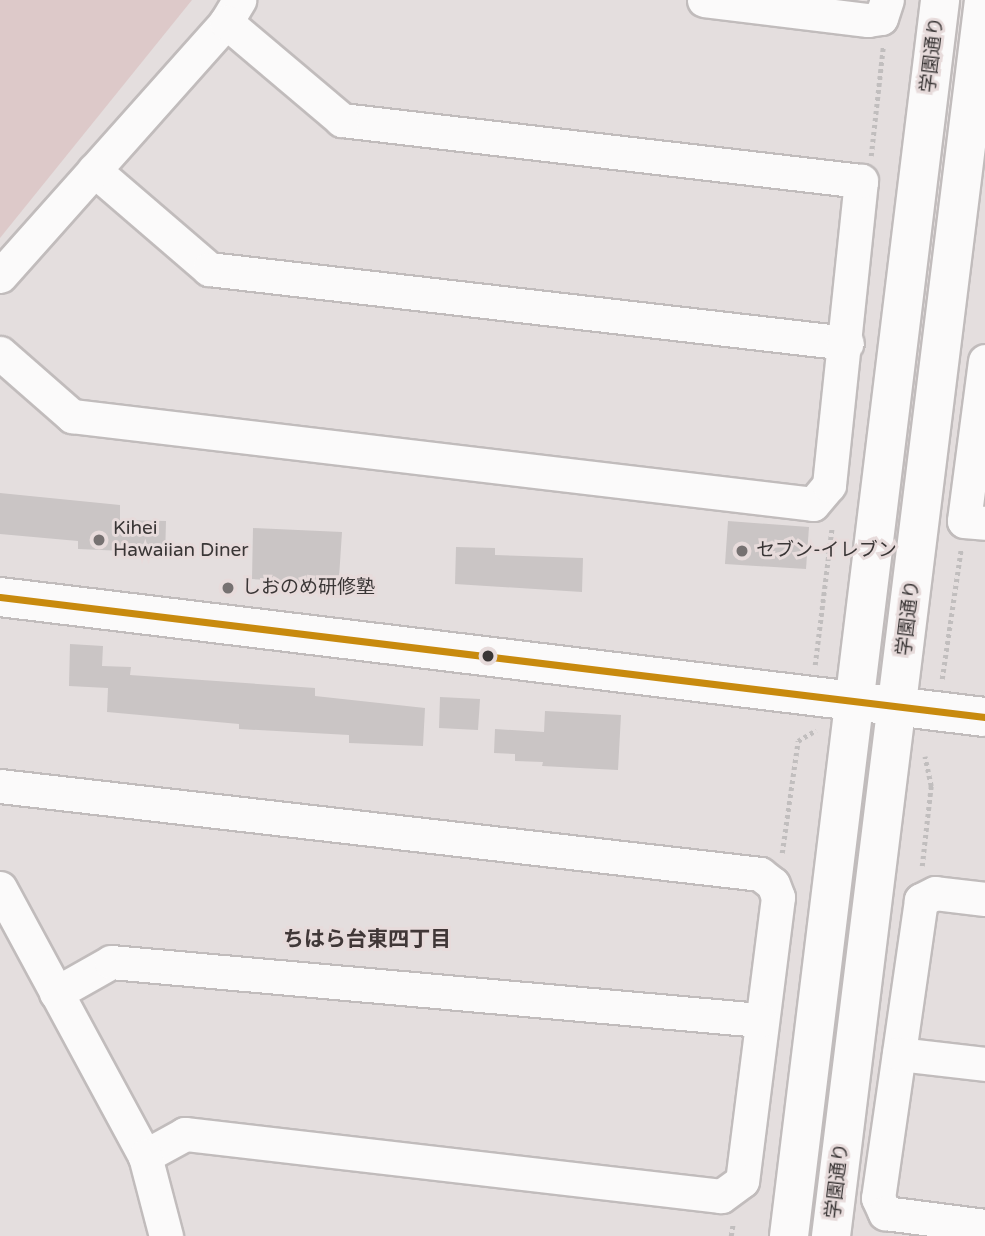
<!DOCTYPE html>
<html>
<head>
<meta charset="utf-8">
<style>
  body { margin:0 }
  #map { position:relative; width:985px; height:1236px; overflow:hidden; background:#e4dede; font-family:"Varela Round","Noto Sans JP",sans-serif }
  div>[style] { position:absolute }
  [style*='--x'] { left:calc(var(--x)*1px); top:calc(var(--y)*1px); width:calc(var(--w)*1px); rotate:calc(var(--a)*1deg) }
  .green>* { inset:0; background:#ddc9c9 }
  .building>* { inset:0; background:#cac5c5 }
  .path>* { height:4.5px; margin-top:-2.25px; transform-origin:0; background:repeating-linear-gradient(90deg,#c1bebe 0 3.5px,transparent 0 7px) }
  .roads { filter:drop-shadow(2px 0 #c1bcbc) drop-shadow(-2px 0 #c1bcbc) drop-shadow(0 2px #c1bcbc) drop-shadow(0 -2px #c1bcbc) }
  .street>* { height:33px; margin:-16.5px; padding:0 16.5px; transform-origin:16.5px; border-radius:16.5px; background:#fbfafa }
  .secondary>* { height:38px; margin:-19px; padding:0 19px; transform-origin:19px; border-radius:19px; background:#fbfafa }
  .bus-1>* { height:7px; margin:-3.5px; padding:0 3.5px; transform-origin:3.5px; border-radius:3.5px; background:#c88a0e }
  .dots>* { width:19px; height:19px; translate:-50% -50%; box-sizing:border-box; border:4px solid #e7dbdb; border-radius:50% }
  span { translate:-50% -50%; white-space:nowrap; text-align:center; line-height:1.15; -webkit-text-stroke:6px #e7dbdb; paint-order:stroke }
  .street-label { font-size:19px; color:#3a3636 }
  .poi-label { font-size:19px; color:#3a3636 }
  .left { translate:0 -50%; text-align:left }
  .neighbourhood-label { font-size:21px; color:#403737; font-weight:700 }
</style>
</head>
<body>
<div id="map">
  <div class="green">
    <i style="clip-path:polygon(0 0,192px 0,0 238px)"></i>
  </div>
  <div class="building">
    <i style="clip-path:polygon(0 493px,120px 505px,120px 520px,166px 521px,165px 558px,124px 557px,124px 551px,78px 549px,78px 541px,0 534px)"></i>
    <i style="clip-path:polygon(728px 521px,809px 527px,806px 569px,725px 564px)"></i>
    <i style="clip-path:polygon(253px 528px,342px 532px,338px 593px,268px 588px,268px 580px,252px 579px)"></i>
    <i style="clip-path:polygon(456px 547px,495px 548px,495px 555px,583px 558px,582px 592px,455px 584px)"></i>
    <i style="clip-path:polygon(70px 644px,103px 646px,102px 666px,131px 667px,130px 675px,315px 688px,315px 696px,425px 708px,423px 746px,349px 743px,349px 735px,239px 729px,239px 724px,107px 712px,108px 688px,69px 686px)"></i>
    <i style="clip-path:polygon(440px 697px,480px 699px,478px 730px,439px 728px)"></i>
    <i style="clip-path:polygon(545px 711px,621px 715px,618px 770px,542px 766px,543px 762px,515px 761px,515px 754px,494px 753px,495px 729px,544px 732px)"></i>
  </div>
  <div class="path">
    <i style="--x:871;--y:156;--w:110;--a:-83.7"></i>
    <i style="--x:815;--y:665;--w:139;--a:-83"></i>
    <i style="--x:942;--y:679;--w:131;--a:-81.7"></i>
    <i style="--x:782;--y:853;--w:113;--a:-81.9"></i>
    <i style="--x:798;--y:741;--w:21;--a:-31"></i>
    <i style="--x:922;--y:866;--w:81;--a:-83.6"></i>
    <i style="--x:931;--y:786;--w:30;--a:-102"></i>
    <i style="--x:731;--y:1236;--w:13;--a:-81"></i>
  </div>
  <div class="roads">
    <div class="street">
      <i style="--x:704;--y:0;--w:165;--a:7"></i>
      <i style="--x:868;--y:20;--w:13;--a:-9"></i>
      <i style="--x:881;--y:18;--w:19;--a:-72"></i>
      <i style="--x:94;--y:170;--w:152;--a:40.7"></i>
      <i style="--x:209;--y:269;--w:642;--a:6.62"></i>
      <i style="--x:0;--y:276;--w:340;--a:-48.3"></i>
      <i style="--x:226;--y:22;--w:26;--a:-59"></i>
      <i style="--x:0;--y:353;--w:96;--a:41.2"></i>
      <i style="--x:72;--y:416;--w:746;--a:6.77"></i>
      <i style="--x:813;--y:504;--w:25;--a:-50"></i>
      <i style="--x:829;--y:485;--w:306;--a:-84"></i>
      <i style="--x:861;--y:181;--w:523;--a:-173.3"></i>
      <i style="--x:342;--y:120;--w:152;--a:-139.8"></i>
      <i style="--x:985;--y:361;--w:161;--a:97.5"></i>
      <i style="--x:964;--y:521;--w:21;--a:5"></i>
      <i style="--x:0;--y:786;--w:765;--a:6.6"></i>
      <i style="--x:760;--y:874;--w:16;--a:38"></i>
      <i style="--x:773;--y:884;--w:14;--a:69"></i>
      <i style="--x:778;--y:897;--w:286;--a:97.2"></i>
      <i style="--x:742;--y:1181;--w:26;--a:144"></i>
      <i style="--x:721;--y:1196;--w:540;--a:-173.4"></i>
      <i style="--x:185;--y:1134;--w:46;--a:151.2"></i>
      <i style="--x:0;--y:888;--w:305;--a:61.6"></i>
      <i style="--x:145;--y:1156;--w:83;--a:75.3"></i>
      <i style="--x:985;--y:899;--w:50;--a:-173.2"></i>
      <i style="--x:935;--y:893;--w:16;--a:153"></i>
      <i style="--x:921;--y:900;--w:301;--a:98.2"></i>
      <i style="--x:878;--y:1198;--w:17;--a:65"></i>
      <i style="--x:885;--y:1213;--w:101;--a:7.4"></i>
      <i style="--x:56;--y:993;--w:63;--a:-29.4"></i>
      <i style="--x:111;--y:962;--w:652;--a:5.11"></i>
      <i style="--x:899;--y:1054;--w:87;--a:6.6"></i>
    </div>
    <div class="secondary">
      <i style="--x:0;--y:597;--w:992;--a:6.95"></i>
      <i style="--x:789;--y:1236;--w:1245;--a:-83.03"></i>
      <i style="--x:831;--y:1236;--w:1245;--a:-82.94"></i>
    </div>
  </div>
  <div class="bus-1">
    <i style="--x:0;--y:597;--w:992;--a:6.95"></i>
  </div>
  <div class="dots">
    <i style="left:99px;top:540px;background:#767171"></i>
    <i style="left:742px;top:551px;background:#767171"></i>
    <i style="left:228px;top:588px;background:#767171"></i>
    <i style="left:488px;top:656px;background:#3a3636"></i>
  </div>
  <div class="street-label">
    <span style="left:933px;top:55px;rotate:-83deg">学園通り</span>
    <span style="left:909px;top:618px;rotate:-83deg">学園通り</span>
    <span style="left:838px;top:1181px;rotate:-83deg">学園通り</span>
  </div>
  <div class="poi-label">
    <span class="left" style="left:113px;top:540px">Kihei<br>Hawaiian Diner</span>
    <span class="left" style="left:756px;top:551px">セブン-イレブン</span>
    <span class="left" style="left:242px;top:588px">しおのめ研修塾</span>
  </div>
  <div class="neighbourhood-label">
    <span style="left:367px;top:940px">ちはら台東四丁目</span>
  </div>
</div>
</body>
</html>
